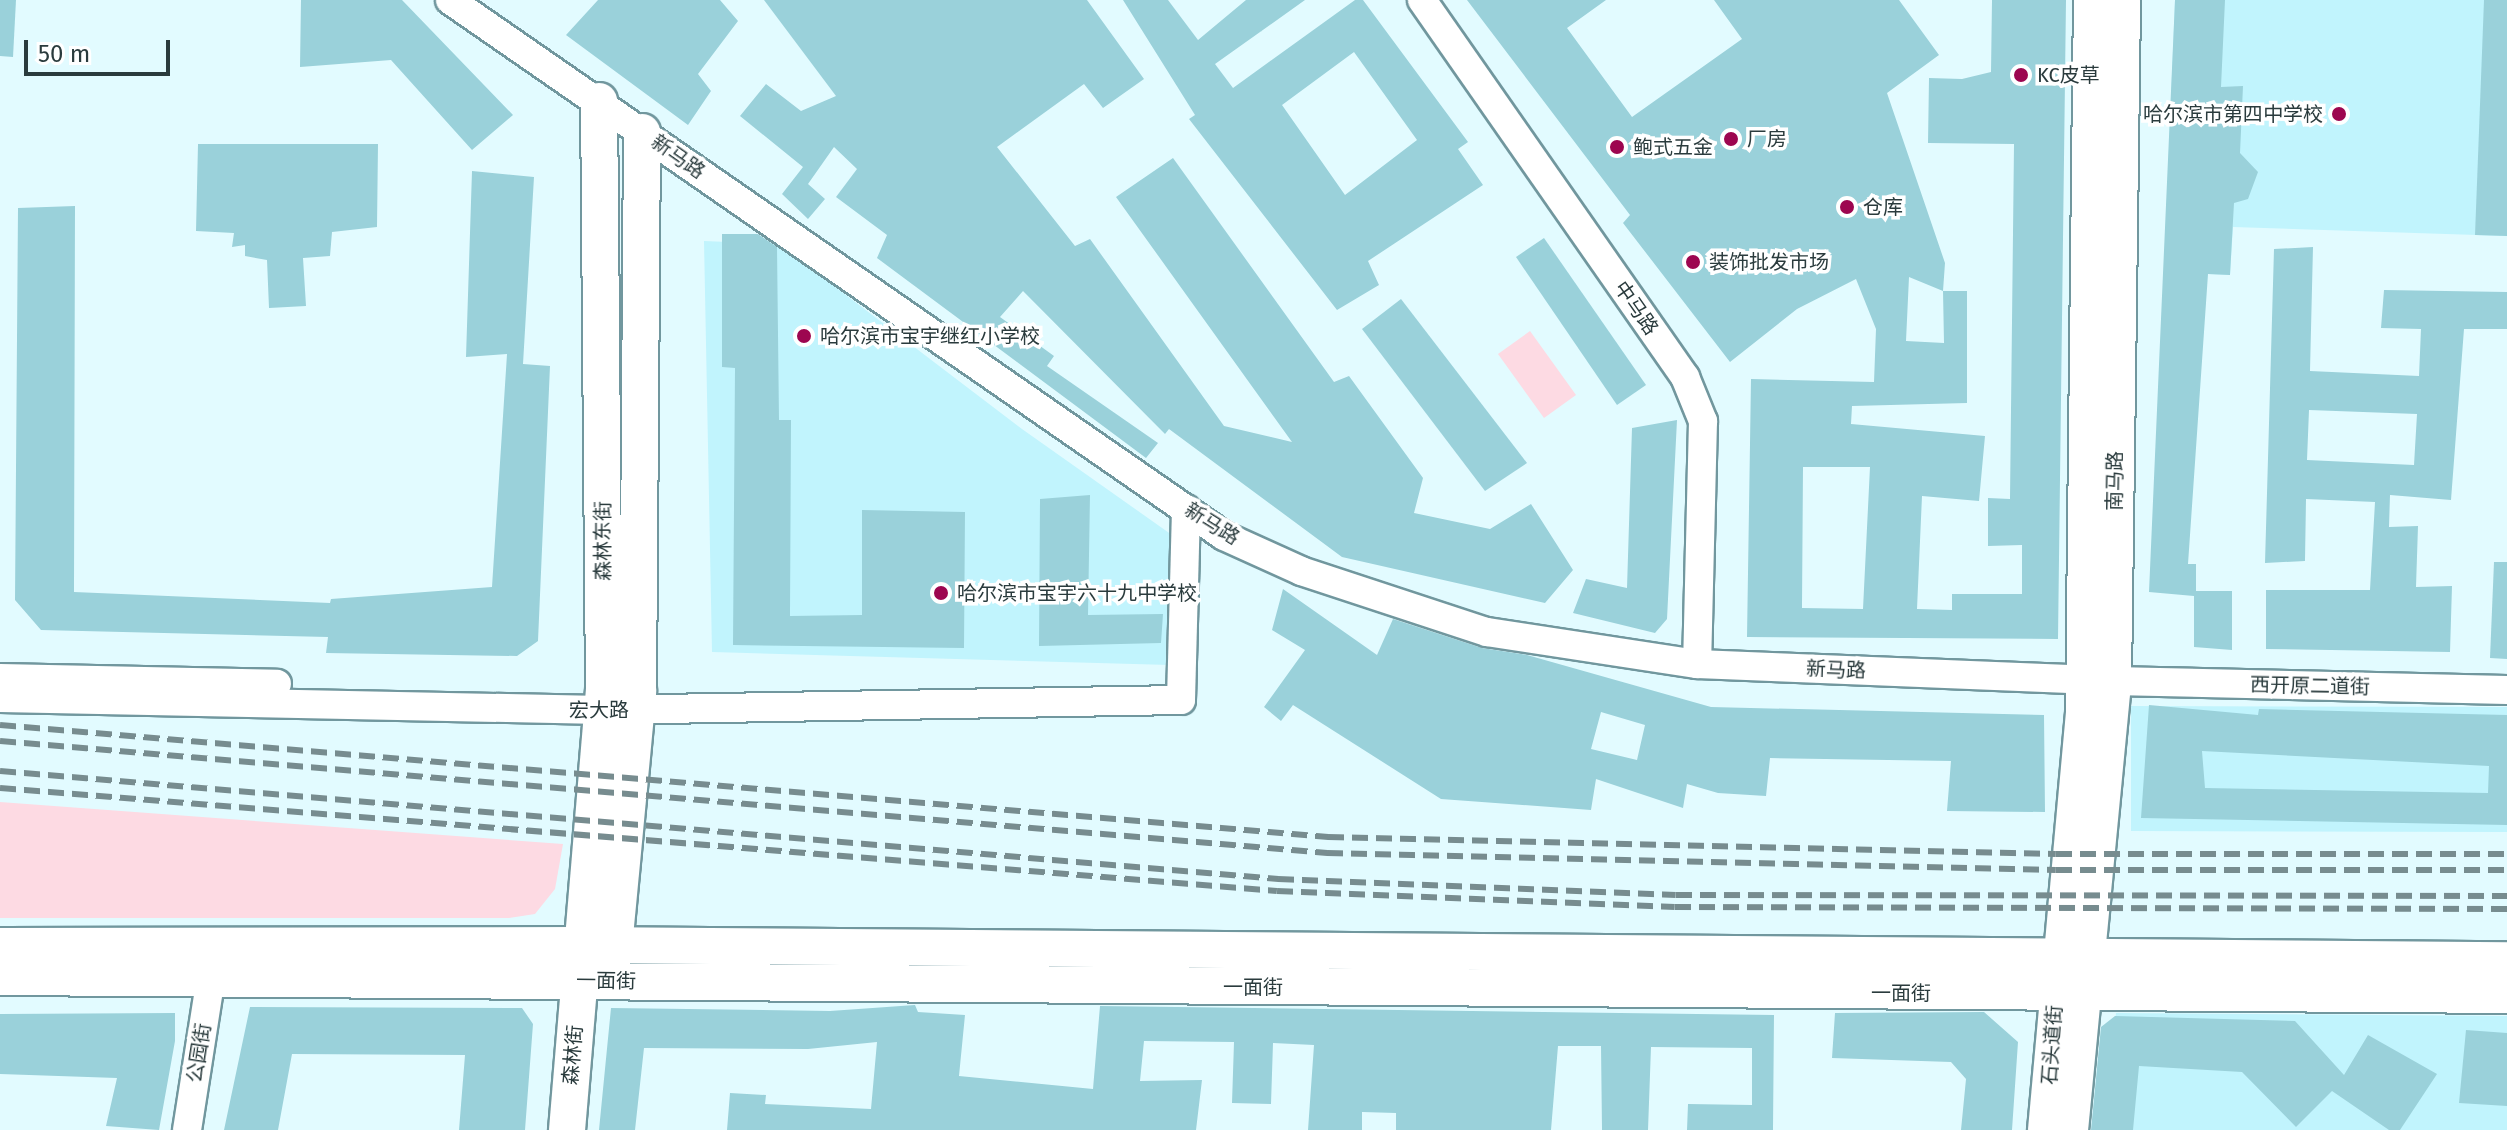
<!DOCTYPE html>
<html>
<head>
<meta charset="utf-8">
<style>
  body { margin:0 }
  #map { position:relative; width:2507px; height:1130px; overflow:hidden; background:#e2fbff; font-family:"Fira Sans","Noto Sans SC",sans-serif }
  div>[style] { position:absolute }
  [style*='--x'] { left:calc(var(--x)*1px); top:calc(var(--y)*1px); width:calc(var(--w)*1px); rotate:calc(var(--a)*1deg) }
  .built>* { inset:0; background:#c1f4fd }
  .green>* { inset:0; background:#fddae3 }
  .building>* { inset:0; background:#9ad1da }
  .roads { filter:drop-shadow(2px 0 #71979e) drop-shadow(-2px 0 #71979e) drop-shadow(0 2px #71979e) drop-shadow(0 -2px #71979e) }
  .minor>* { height:28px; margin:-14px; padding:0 14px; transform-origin:14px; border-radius:14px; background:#fff }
  .major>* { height:36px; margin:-18px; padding:0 18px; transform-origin:18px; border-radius:18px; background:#fff }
  .rail>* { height:6px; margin-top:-3px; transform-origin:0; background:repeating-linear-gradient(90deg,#778c8f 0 16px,transparent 0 24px) }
  .dots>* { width:22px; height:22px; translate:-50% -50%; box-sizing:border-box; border:4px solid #fff; border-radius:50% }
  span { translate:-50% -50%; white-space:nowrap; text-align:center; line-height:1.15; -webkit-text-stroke:7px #fff; paint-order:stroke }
  .poi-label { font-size:20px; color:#2a3b3d }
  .left { translate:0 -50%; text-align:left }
  .right { translate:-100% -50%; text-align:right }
  .street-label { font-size:20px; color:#2a3b3d }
  .scale { position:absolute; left:24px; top:40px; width:146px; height:36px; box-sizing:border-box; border:4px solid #2a3b3d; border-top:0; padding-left:10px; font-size:24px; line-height:28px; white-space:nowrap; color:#2a3b3d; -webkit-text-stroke:6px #fff; paint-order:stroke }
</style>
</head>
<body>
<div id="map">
  <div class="built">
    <i style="clip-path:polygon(2175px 0,2507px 0,2507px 236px,2233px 227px,2230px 275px,2164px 272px)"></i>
    <i style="clip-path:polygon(704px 241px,779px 244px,1022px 429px,1172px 535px,1170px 665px,712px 652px)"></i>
    <i style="clip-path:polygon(2131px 706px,2507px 707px,2507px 832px,2131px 831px)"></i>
    <i style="clip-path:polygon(2116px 1013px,2507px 1016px,2507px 1130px,2103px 1130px)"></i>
  </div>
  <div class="green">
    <i style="clip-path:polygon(1530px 331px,1576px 395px,1544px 418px,1498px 354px)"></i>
    <i style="clip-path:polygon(0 802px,563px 844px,555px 889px,535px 914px,509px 918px,0 918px)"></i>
  </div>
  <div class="building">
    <i style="clip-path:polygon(0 0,16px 0,13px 57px,0 56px)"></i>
    <i style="clip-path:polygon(301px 0,402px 0,513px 115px,472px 150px,391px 60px,300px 67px)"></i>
    <i style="clip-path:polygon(598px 0,720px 0,738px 21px,698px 74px,711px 91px,688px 125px,566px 35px)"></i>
    <i style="clip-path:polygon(764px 0,1087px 0,1144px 79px,1103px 108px,1084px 84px,997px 147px,1075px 246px,1090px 239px,1224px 426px,1292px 442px,1116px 197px,1173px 158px,1334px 382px,1349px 376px,1423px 478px,1414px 513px,1490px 529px,1531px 504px,1573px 570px,1545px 603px,1342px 557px,1169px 429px,1165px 434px,1023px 291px,1000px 317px,1054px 356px,1047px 366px,1158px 443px,1146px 458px,877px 258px,887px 235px,836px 197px,857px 169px,834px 147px,808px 184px,825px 199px,808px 219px,782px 194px,803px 167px,740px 116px,766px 84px,801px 111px,836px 96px)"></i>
    <i style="clip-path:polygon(evenodd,1123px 0,1168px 0,1198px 40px,1246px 0,1305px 0,1215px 64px,1233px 88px,1355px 0,1363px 0,1468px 142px,1458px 149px,1483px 185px,1368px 261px,1379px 285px,1337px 310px,1189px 119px,1195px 115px,1123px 0,1354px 52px,1417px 140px,1345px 195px,1282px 105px,1354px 52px)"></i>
    <i style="clip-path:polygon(evenodd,1467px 0,1606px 0,1567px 28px,1632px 117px,1742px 39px,1714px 0,1899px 0,1939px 55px,1887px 93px,1945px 263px,1943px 291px,1967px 291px,1967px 403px,1852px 406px,1851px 424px,1985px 436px,1979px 501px,1922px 496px,1917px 609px,1952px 610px,1952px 594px,2022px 594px,2022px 545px,1988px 546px,1988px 498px,2010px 499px,2014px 144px,1928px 143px,1929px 78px,1962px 79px,1991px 72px,1992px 0,2066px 0,2058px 639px,1747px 637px,1751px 379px,1874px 382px,1876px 329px,1856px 279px,1797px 309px,1730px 362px,1623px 223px,1630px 215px,1467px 0,1909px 277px,1943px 291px,1944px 343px,1906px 341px,1909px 277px,1467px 0,1803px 467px,1870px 467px,1863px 609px,1802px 608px,1803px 467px)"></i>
    <i style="clip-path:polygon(2175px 0,2225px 0,2221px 87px,2243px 86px,2240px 153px,2258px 172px,2248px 199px,2234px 203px,2230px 275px,2208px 274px,2188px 564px,2196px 564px,2196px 591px,2232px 591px,2232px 650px,2194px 647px,2194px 596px,2149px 592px)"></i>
    <i style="clip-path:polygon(2484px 0,2507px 0,2507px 236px,2475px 235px)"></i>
    <i style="clip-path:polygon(198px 144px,378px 144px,377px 227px,332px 232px,330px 256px,303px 258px,306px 306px,269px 308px,267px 260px,245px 256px,245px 245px,232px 247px,234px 233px,196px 231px)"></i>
    <i style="clip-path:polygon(472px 171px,534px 177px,523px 364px,550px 366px,538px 641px,517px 656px,326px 653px,328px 637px,41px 630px,15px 600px,18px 208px,75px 206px,74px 592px,330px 603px,331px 599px,492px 587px,507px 354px,466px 357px)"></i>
    <i style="clip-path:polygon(722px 234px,758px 234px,777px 247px,779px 420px,791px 420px,790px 616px,862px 615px,862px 510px,965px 512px,964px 648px,733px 645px,735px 368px,722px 367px)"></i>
    <i style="clip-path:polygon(1544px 238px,1646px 385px,1617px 405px,1516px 257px)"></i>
    <i style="clip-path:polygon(evenodd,2313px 247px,2310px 371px,2419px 376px,2421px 329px,2381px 328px,2384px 290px,2507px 292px,2507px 329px,2464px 329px,2451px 500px,2390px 495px,2389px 527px,2418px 526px,2416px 587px,2452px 586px,2450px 652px,2266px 649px,2266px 590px,2370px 590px,2375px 502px,2306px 499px,2305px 561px,2265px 563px,2274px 249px,2313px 247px,2309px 410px,2417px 414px,2414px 465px,2307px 460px,2309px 410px)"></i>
    <i style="clip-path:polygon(1401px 299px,1527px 463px,1485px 491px,1362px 329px)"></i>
    <i style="clip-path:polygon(1677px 420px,1667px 619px,1655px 633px,1573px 613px,1586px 579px,1627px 588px,1632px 428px)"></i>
    <i style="clip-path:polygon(1090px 495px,1088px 615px,1163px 614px,1161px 643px,1039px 646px,1040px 499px)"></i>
    <i style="clip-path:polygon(2494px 562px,2507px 562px,2507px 659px,2490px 658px)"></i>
    <i style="clip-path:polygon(evenodd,1283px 589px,1377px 655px,1393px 619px,1482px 648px,1527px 655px,1711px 707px,2044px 715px,2045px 812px,1947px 811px,1951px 761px,1770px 758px,1766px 796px,1718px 793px,1687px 784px,1683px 808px,1596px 779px,1591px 810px,1441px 799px,1293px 705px,1281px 721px,1264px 707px,1305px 650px,1272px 630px,1283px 589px,1601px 712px,1645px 725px,1637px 760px,1591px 749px,1601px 712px)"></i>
    <i style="clip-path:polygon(evenodd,2149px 705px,2258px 715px,2259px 709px,2507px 715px,2507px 825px,2141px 818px,2149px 705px,2202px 751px,2489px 766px,2488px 793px,2205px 788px,2202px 751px)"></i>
    <i style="clip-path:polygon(915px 1005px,918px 1012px,965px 1015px,959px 1076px,1093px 1089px,1100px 1006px,1774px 1015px,1773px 1130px,1687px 1130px,1688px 1104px,1752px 1105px,1752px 1048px,1651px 1047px,1648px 1130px,1602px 1130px,1601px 1046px,1558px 1046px,1551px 1130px,1396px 1130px,1396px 1113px,1362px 1112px,1362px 1130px,1308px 1130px,1314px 1045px,1273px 1043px,1271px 1104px,1232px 1103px,1234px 1042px,1144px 1041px,1140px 1081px,1202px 1080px,1196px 1130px,727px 1130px,730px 1093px,766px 1095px,765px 1104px,871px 1109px,877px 1042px,808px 1049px,644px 1048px,635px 1130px,599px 1130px,611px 1008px,830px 1011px)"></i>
    <i style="clip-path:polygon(250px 1007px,522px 1008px,533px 1024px,525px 1130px,459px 1130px,465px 1055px,292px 1054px,278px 1130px,224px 1130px)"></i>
    <i style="clip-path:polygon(1984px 1012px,2018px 1042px,2012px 1130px,1961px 1130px,1966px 1079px,1951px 1062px,1832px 1058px,1835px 1013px)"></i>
    <i style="clip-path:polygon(175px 1013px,175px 1041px,159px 1130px,106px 1126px,117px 1078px,0 1074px,0 1014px)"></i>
    <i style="clip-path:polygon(2115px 1016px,2295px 1021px,2344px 1075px,2368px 1035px,2437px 1074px,2400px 1130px,2389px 1130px,2332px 1091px,2296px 1127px,2242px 1072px,2139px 1066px,2133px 1130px,2091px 1130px,2101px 1027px)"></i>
    <i style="clip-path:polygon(2466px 1030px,2507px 1033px,2507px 1106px,2459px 1103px)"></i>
  </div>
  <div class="roads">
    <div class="minor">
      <i style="--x:450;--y:0;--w:941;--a:34.7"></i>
      <i style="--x:1224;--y:536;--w:85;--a:24.4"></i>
      <i style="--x:1301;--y:571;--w:196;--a:18.2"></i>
      <i style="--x:1487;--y:632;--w:212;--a:8.7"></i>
      <i style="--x:1697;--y:664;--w:416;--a:2.3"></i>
      <i style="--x:2113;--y:681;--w:394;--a:1.3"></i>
      <i style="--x:1422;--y:0;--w:460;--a:55.1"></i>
      <i style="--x:1685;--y:377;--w:48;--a:67.8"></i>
      <i style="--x:1703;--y:421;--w:243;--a:91.4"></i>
      <i style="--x:0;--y:678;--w:277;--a:1.2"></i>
      <i style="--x:0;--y:698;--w:602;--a:1.14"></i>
      <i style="--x:602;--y:710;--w:579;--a:-0.99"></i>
      <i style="--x:1181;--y:700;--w:191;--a:-88.5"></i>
      <i style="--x:187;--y:1130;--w:156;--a:-81.1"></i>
    </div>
    <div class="major">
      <i style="--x:0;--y:946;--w:580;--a:-0.1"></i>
      <i style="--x:580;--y:945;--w:1927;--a:0.45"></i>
      <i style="--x:614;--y:947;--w:256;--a:-84.6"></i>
      <i style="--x:638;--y:692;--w:560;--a:-89.59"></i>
      <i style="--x:0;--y:977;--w:2507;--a:0.41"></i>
      <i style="--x:567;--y:1130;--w:440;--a:-85.2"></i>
      <i style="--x:604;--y:692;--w:591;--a:-90.48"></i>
      <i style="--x:2046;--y:1130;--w:421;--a:-84.8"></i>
      <i style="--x:2084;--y:711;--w:711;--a:-89.36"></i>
      <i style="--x:2070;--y:1130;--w:451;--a:-84.5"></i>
      <i style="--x:2113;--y:681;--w:681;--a:-89.24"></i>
    </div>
  </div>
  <div class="rail">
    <i style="--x:0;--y:725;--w:1333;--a:4.82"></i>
    <i style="--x:1328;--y:837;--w:728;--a:1.34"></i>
    <i style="--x:2056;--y:854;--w:451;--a:0"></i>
    <i style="--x:0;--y:741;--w:1332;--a:4.82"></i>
    <i style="--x:1327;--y:853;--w:729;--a:1.34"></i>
    <i style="--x:2056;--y:870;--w:451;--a:0"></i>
    <i style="--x:0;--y:771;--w:1283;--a:4.83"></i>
    <i style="--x:1278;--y:879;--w:398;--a:2.3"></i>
    <i style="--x:1676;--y:895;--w:831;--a:0.07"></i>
    <i style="--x:0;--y:788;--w:1281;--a:4.61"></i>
    <i style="--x:1277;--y:891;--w:398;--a:2.3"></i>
    <i style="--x:1675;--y:907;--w:832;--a:0.14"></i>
  </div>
  <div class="dots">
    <i style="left:2021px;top:75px;background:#9d0650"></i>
    <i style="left:2339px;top:114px;background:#9d0650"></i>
    <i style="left:1731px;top:139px;background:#9d0650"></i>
    <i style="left:1617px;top:147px;background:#9d0650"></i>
    <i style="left:1847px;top:207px;background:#9d0650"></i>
    <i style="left:1693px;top:262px;background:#9d0650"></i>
    <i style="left:804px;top:336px;background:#9d0650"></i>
    <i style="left:941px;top:593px;background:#9d0650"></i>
  </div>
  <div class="poi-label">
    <span class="left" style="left:2037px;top:75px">KC皮草</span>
    <span class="right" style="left:2323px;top:114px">哈尔滨市第四中学校</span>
    <span class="left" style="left:1747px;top:139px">厂房</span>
    <span class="left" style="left:1633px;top:147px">鲍式五金</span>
    <span class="left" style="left:1863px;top:207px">仓库</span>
    <span class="left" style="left:1709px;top:262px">装饰批发市场</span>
    <span class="left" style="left:820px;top:336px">哈尔滨市宝宇继红小学校</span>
    <span class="left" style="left:957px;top:593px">哈尔滨市宝宇六十九中学校</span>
  </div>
  <div class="street-label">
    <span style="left:678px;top:157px;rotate:35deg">新马路</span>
    <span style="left:1636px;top:308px;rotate:55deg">中马路</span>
    <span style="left:2115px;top:481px;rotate:-89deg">南马路</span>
    <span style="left:1212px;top:524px;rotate:32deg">新马路</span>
    <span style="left:603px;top:541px;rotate:-90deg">森林东街</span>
    <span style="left:1836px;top:670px;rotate:2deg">新马路</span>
    <span style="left:2310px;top:686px;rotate:1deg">西开原二道街</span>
    <span style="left:599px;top:710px">宏大路</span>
    <span style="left:606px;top:981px;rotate:1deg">一面街</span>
    <span style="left:1253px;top:987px">一面街</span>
    <span style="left:1901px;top:993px">一面街</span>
    <span style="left:2052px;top:1045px;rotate:-86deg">石头道街</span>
    <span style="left:199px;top:1053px;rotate:-81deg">公园街</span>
    <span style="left:573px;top:1055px;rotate:-85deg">森林街</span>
  </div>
  <div class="scale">50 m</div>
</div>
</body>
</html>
